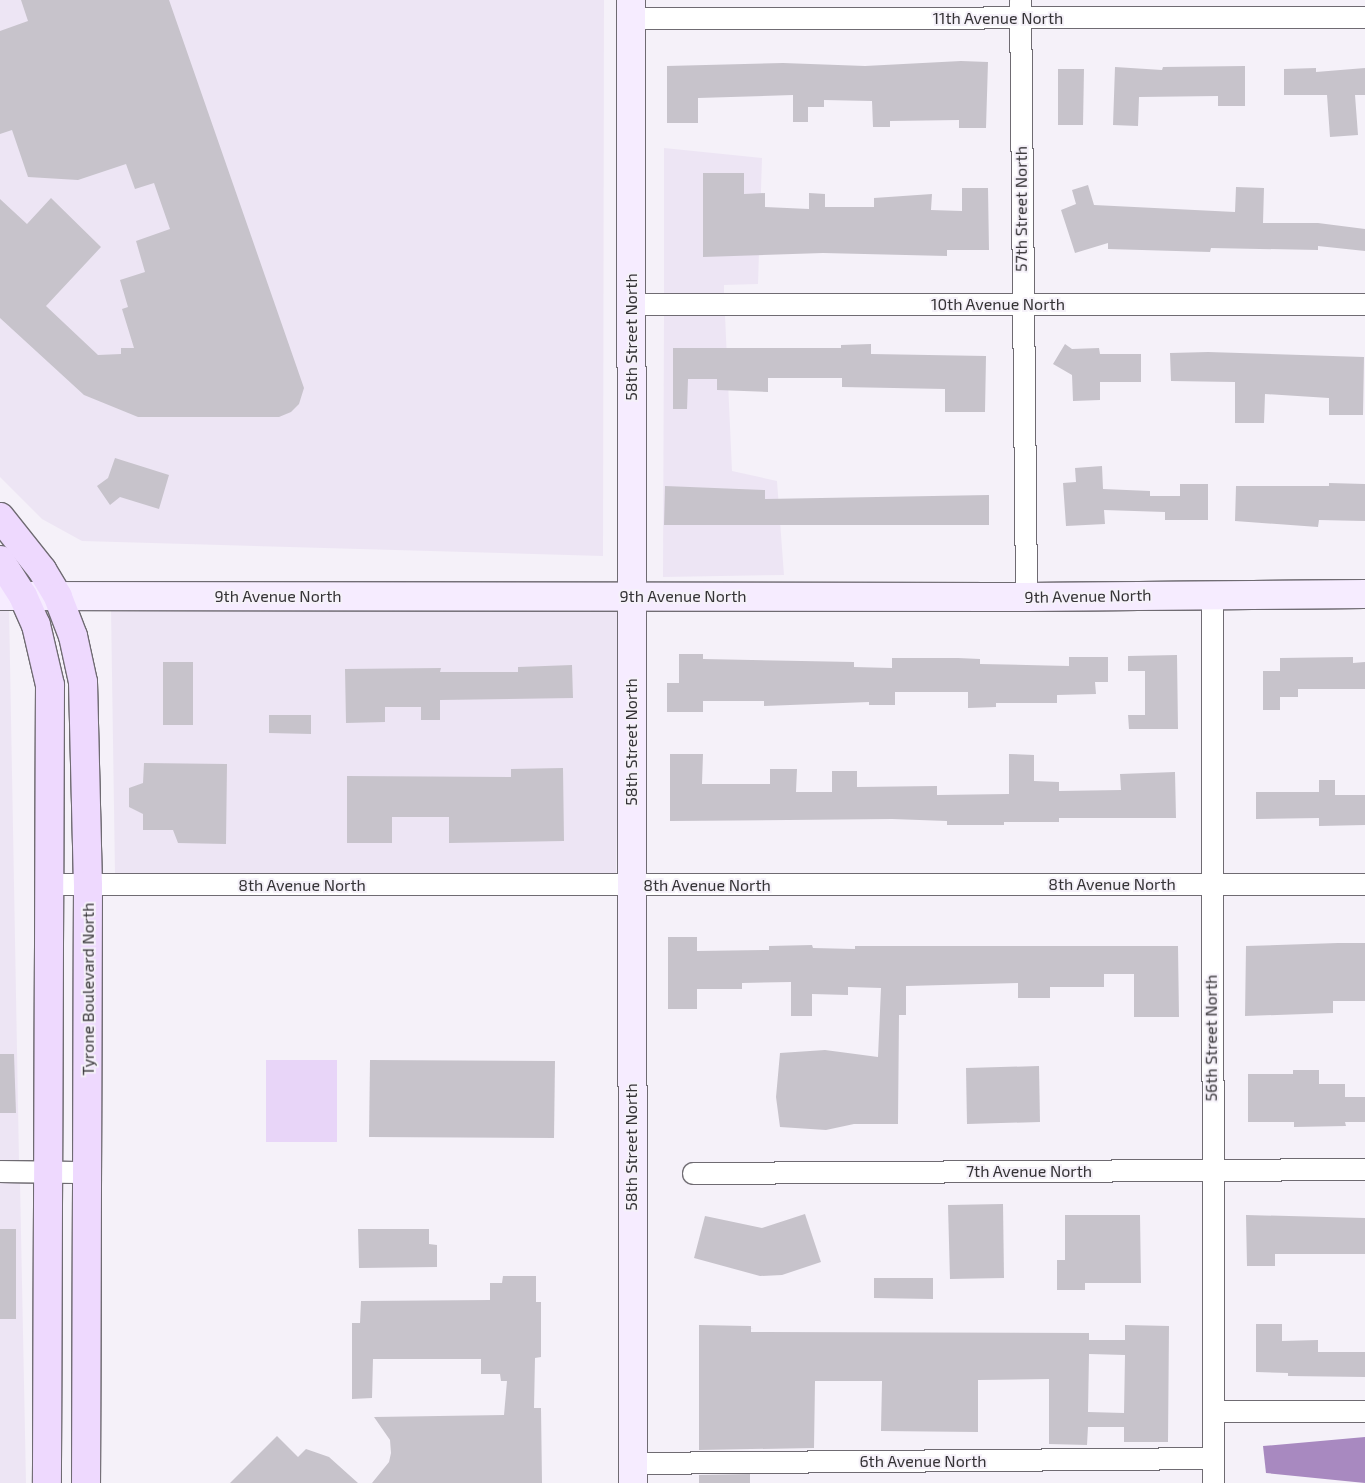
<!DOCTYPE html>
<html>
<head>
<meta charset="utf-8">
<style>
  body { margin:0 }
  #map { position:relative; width:1365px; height:1483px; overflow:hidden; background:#f5f1f9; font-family:"Exo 2",sans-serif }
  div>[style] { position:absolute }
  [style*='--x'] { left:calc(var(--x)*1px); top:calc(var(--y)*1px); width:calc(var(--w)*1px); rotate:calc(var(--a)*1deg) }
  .built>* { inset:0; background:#ede5f4 }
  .green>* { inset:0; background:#e8d5f8 }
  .water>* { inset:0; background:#a889c0 }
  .building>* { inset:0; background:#c7c3cb }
  .roads { filter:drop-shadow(1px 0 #6f6b72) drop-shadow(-1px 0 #6f6b72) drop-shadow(0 1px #6f6b72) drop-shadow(0 -1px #6f6b72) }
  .street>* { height:21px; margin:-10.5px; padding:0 10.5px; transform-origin:10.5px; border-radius:10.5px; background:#fff }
  .secondary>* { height:28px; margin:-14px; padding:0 14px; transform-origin:14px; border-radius:14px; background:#f6ecff }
  .primary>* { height:28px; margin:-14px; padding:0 14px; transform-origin:14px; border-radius:14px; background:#eed9fe }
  span { translate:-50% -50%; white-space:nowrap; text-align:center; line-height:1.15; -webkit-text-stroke:4px #f5f1f9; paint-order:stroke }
  .street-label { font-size:16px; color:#353336 }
</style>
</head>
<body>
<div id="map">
  <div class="built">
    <i style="clip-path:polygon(0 0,604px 0,603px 556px,82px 541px,42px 519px,0 477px)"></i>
    <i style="clip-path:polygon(664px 148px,762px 158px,758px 284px,724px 285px,724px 293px,664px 293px)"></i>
    <i style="clip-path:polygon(664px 315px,725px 315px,732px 471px,777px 481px,784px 575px,663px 577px)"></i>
    <i style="clip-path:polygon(0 607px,9px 607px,19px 1161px,0 1160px)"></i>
    <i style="clip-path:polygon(621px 607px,616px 874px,115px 874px,111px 608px)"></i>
    <i style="clip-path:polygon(0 1183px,20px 1183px,26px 1483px,0 1483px)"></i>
  </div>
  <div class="green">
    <i style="clip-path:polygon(266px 1060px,337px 1060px,337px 1142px,266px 1142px)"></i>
  </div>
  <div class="water">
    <i style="clip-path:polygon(1365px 1437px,1365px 1483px,1266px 1473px,1263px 1446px)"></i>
  </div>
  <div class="building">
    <i style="clip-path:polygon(21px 0,169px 0,304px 388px,299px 404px,291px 412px,279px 417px,138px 417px,84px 395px,0 318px,0 199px,27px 224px,51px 198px,101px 247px,46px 306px,98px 355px,121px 354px,121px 348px,134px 348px,122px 309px,128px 307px,120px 280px,145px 272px,136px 241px,170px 229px,154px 183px,135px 189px,126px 164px,78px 180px,28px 177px,12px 130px,0 134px,0 31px,28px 21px)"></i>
    <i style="clip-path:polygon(961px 61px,988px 62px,986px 128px,959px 128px,959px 120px,890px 121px,890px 127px,873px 127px,872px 101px,824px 100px,824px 107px,808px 107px,808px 122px,793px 122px,793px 95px,698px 98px,698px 123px,667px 123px,667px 66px,783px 63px,865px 66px)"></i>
    <i style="clip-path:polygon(1245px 66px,1245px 106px,1218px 106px,1218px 96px,1139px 97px,1138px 126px,1113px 125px,1115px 67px,1162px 70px,1163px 67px)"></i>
    <i style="clip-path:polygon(1316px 68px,1316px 72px,1365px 68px,1365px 95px,1355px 95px,1358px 135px,1330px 137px,1327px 95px,1284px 95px,1284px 69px)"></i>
    <i style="clip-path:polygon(1058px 69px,1084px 69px,1083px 125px,1058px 125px)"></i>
    <i style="clip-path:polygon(703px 173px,744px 173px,744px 194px,765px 193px,765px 207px,809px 209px,809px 193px,825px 194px,825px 207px,874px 207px,874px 198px,932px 194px,931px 210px,962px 211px,962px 188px,988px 188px,989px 250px,947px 250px,947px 256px,823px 253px,703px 257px)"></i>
    <i style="clip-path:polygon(1088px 185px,1094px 205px,1235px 212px,1236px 187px,1264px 188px,1263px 223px,1318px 223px,1365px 229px,1365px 251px,1318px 246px,1318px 250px,1211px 248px,1210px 252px,1108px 249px,1108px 243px,1075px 253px,1061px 210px,1076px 204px,1072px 190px)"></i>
    <i style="clip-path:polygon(871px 344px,871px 354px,986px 356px,985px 412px,945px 412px,945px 389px,842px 387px,842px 378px,768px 378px,768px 392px,717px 390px,717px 379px,688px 379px,687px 409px,673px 409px,673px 348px,841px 348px,841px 345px)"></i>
    <i style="clip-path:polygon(1065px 344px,1072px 349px,1099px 348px,1100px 354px,1141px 354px,1141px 382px,1100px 382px,1100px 400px,1073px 401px,1072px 375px,1053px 364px)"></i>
    <i style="clip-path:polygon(1208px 352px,1364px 357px,1363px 415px,1329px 415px,1329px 398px,1265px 394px,1264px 423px,1235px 423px,1235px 382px,1171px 381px,1170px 353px)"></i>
    <i style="clip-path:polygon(115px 458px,169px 475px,159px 509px,120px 497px,110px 505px,97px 486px,108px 478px)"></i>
    <i style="clip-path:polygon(1102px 466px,1103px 489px,1150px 491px,1150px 496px,1180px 496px,1180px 484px,1208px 484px,1208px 520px,1165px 520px,1165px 512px,1104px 510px,1105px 524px,1066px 526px,1063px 483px,1076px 482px,1075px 468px)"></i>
    <i style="clip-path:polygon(1329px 483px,1365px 484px,1365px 521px,1319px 520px,1318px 527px,1235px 521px,1236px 486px,1329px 486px)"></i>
    <i style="clip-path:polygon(665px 486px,765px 490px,765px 499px,989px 495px,989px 525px,664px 525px)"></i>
    <i style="clip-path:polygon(679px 654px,703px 654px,703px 659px,854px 662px,854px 667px,892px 668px,892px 658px,958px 658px,980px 659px,980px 664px,1069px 666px,1069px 657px,1108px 657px,1108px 682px,1095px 682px,1096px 694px,1057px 695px,1057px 703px,996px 703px,996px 707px,968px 708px,968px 692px,895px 692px,895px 705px,869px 705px,869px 702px,764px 706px,764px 701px,703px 701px,703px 712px,667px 712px,667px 683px,679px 683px)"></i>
    <i style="clip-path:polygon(1177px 655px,1178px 729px,1129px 729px,1128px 715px,1145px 715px,1145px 671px,1128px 671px,1128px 656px)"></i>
    <i style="clip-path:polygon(1353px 657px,1353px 663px,1365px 662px,1365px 689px,1298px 689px,1298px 697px,1280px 697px,1280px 710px,1263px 710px,1263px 671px,1280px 671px,1280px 658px)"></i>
    <i style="clip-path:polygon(163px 662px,193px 662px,193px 725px,163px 725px)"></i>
    <i style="clip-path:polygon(572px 665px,573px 698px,440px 700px,440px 720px,421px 720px,421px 707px,385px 707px,385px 722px,346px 723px,345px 669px,441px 668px,440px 672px,518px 672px,518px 667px)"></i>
    <i style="clip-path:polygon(269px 715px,311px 715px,311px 734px,269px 733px)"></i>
    <i style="clip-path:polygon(670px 754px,703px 754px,702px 784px,770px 784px,770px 769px,797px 769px,796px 792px,832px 792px,832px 771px,857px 771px,857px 787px,937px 786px,937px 795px,1009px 794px,1009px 754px,1034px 755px,1034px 781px,1059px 782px,1059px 791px,1121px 790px,1120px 774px,1175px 772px,1176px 818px,1059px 818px,1059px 822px,1004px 822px,1004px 825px,947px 825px,947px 821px,892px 819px,670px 821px)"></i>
    <i style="clip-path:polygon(144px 763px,227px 764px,226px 844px,178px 843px,173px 830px,143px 830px,143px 814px,129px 807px,129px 788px,143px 783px)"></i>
    <i style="clip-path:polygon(563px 768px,564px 841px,449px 843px,449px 817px,392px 817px,392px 843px,347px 843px,347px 776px,511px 777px,511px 769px)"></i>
    <i style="clip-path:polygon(1319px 780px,1335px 780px,1335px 795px,1365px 795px,1365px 825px,1319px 826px,1319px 818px,1256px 819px,1256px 792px,1319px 792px)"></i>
    <i style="clip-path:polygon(668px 937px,697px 937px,697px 951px,769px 950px,769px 946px,812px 945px,813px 948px,855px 949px,855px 946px,1178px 946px,1179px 1017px,1134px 1017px,1134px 974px,1104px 974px,1104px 987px,1050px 987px,1050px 998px,1018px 998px,1018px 983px,906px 986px,906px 1015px,899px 1015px,898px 1124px,854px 1124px,826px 1130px,780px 1127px,776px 1097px,780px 1053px,825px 1050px,878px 1057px,881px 988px,848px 987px,848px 995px,812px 994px,812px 1016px,791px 1016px,791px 982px,742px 983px,742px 989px,697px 989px,697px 1009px,668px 1009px)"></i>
    <i style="clip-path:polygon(1338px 943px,1365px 943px,1365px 1001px,1333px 1001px,1333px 1013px,1245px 1016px,1246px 946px)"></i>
    <i style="clip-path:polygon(0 1054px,14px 1054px,16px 1113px,0 1113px)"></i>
    <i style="clip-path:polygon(370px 1060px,555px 1061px,554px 1138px,369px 1137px)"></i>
    <i style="clip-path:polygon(1039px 1066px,1040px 1122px,967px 1124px,966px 1068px)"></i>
    <i style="clip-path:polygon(1293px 1070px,1319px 1070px,1319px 1084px,1345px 1084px,1345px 1097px,1365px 1097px,1365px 1122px,1345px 1122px,1346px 1126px,1294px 1127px,1294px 1122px,1248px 1122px,1248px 1074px,1293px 1074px)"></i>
    <i style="clip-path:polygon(1003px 1204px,1004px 1278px,950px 1279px,948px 1205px)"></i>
    <i style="clip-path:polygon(805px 1214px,821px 1262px,782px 1275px,760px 1276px,694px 1258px,705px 1216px,762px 1228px)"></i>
    <i style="clip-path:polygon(1065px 1215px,1140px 1215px,1141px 1283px,1085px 1283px,1085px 1290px,1057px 1290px,1057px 1260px,1065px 1260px)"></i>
    <i style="clip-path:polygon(1246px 1215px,1365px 1218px,1365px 1254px,1275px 1254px,1275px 1266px,1247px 1266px)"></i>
    <i style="clip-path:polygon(0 1229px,16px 1229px,16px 1319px,0 1319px)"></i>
    <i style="clip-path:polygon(358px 1229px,429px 1229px,429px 1244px,437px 1245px,437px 1267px,359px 1268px)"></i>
    <i style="clip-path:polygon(503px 1276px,536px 1276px,536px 1302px,541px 1302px,541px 1357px,535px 1358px,534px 1408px,541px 1408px,542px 1483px,372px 1483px,389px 1462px,391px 1453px,390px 1440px,374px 1417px,504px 1415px,507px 1381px,501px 1381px,500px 1374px,481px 1374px,481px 1359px,373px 1359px,372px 1398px,352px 1399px,352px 1323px,360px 1323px,361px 1301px,490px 1300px,490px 1283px,502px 1283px)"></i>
    <i style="clip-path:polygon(874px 1278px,933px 1278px,933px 1299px,874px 1298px)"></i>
    <i style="clip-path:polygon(1256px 1324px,1282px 1324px,1282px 1341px,1318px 1340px,1318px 1352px,1365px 1352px,1365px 1377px,1288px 1376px,1288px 1373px,1256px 1372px)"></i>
    <i style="clip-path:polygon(evenodd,699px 1325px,751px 1326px,751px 1332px,1089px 1333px,1089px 1340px,1125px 1340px,1125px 1325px,1169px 1326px,1168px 1442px,1124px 1442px,1124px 1427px,1088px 1427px,1087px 1445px,1049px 1444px,1049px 1379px,978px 1380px,978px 1432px,881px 1431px,882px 1381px,815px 1381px,814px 1448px,699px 1450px,699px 1325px,1089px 1354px,1125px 1355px,1124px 1413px,1088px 1412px,1089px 1354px)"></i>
    <i style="clip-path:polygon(277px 1436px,298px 1457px,306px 1449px,329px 1457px,358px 1483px,230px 1483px)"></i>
    <i style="clip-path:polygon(750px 1474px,750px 1483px,699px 1483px,699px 1475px)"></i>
  </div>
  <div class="roads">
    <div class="street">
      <i style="--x:1020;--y:0;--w:597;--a:89.42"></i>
      <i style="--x:631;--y:18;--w:734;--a:-0.08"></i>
      <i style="--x:631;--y:304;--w:734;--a:0"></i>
      <i style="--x:1212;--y:594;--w:889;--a:89.94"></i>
      <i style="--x:49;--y:884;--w:1316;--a:0"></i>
      <i style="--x:0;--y:1171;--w:87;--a:0.7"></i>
      <i style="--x:693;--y:1173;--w:672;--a:-0.34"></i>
      <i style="--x:1213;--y:1411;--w:152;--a:0"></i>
      <i style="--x:633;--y:1463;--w:580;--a:-0.49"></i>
    </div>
    <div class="secondary">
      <i style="--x:631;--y:0;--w:1483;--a:89.92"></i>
      <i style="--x:0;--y:596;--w:1026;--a:0.06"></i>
      <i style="--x:1026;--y:597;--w:339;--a:-0.5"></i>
    </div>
    <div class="primary">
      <i style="--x:0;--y:517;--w:68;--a:51.6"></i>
      <i style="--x:42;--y:570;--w:31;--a:59"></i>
      <i style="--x:58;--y:597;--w:42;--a:69"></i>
      <i style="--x:73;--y:636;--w:47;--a:77.7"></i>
      <i style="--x:83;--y:682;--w:203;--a:88.6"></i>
      <i style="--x:88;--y:885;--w:598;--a:90.19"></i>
      <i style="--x:0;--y:560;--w:43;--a:57.4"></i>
      <i style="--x:23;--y:596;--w:32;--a:66"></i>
      <i style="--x:36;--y:625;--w:62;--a:76.9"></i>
      <i style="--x:50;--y:685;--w:798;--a:90.22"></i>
    </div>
  </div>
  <div class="street-label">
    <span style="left:998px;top:18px">11th Avenue North</span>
    <span style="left:1021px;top:209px;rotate:-90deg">57th Street North</span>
    <span style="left:998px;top:304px">10th Avenue North</span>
    <span style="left:631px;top:337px;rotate:-90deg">58th Street North</span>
    <span style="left:278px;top:596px">9th Avenue North</span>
    <span style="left:683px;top:596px">9th Avenue North</span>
    <span style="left:1088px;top:596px;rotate:-1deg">9th Avenue North</span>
    <span style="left:631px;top:742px;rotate:-90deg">58th Street North</span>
    <span style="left:1112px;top:884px">8th Avenue North</span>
    <span style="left:302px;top:885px">8th Avenue North</span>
    <span style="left:707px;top:885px">8th Avenue North</span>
    <span style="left:88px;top:989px;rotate:-90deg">Tyrone Boulevard North</span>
    <span style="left:1211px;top:1038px;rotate:-90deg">56th Street North</span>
    <span style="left:631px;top:1147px;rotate:-90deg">58th Street North</span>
    <span style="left:1029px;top:1171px">7th Avenue North</span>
    <span style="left:923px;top:1461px">6th Avenue North</span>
  </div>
</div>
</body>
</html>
